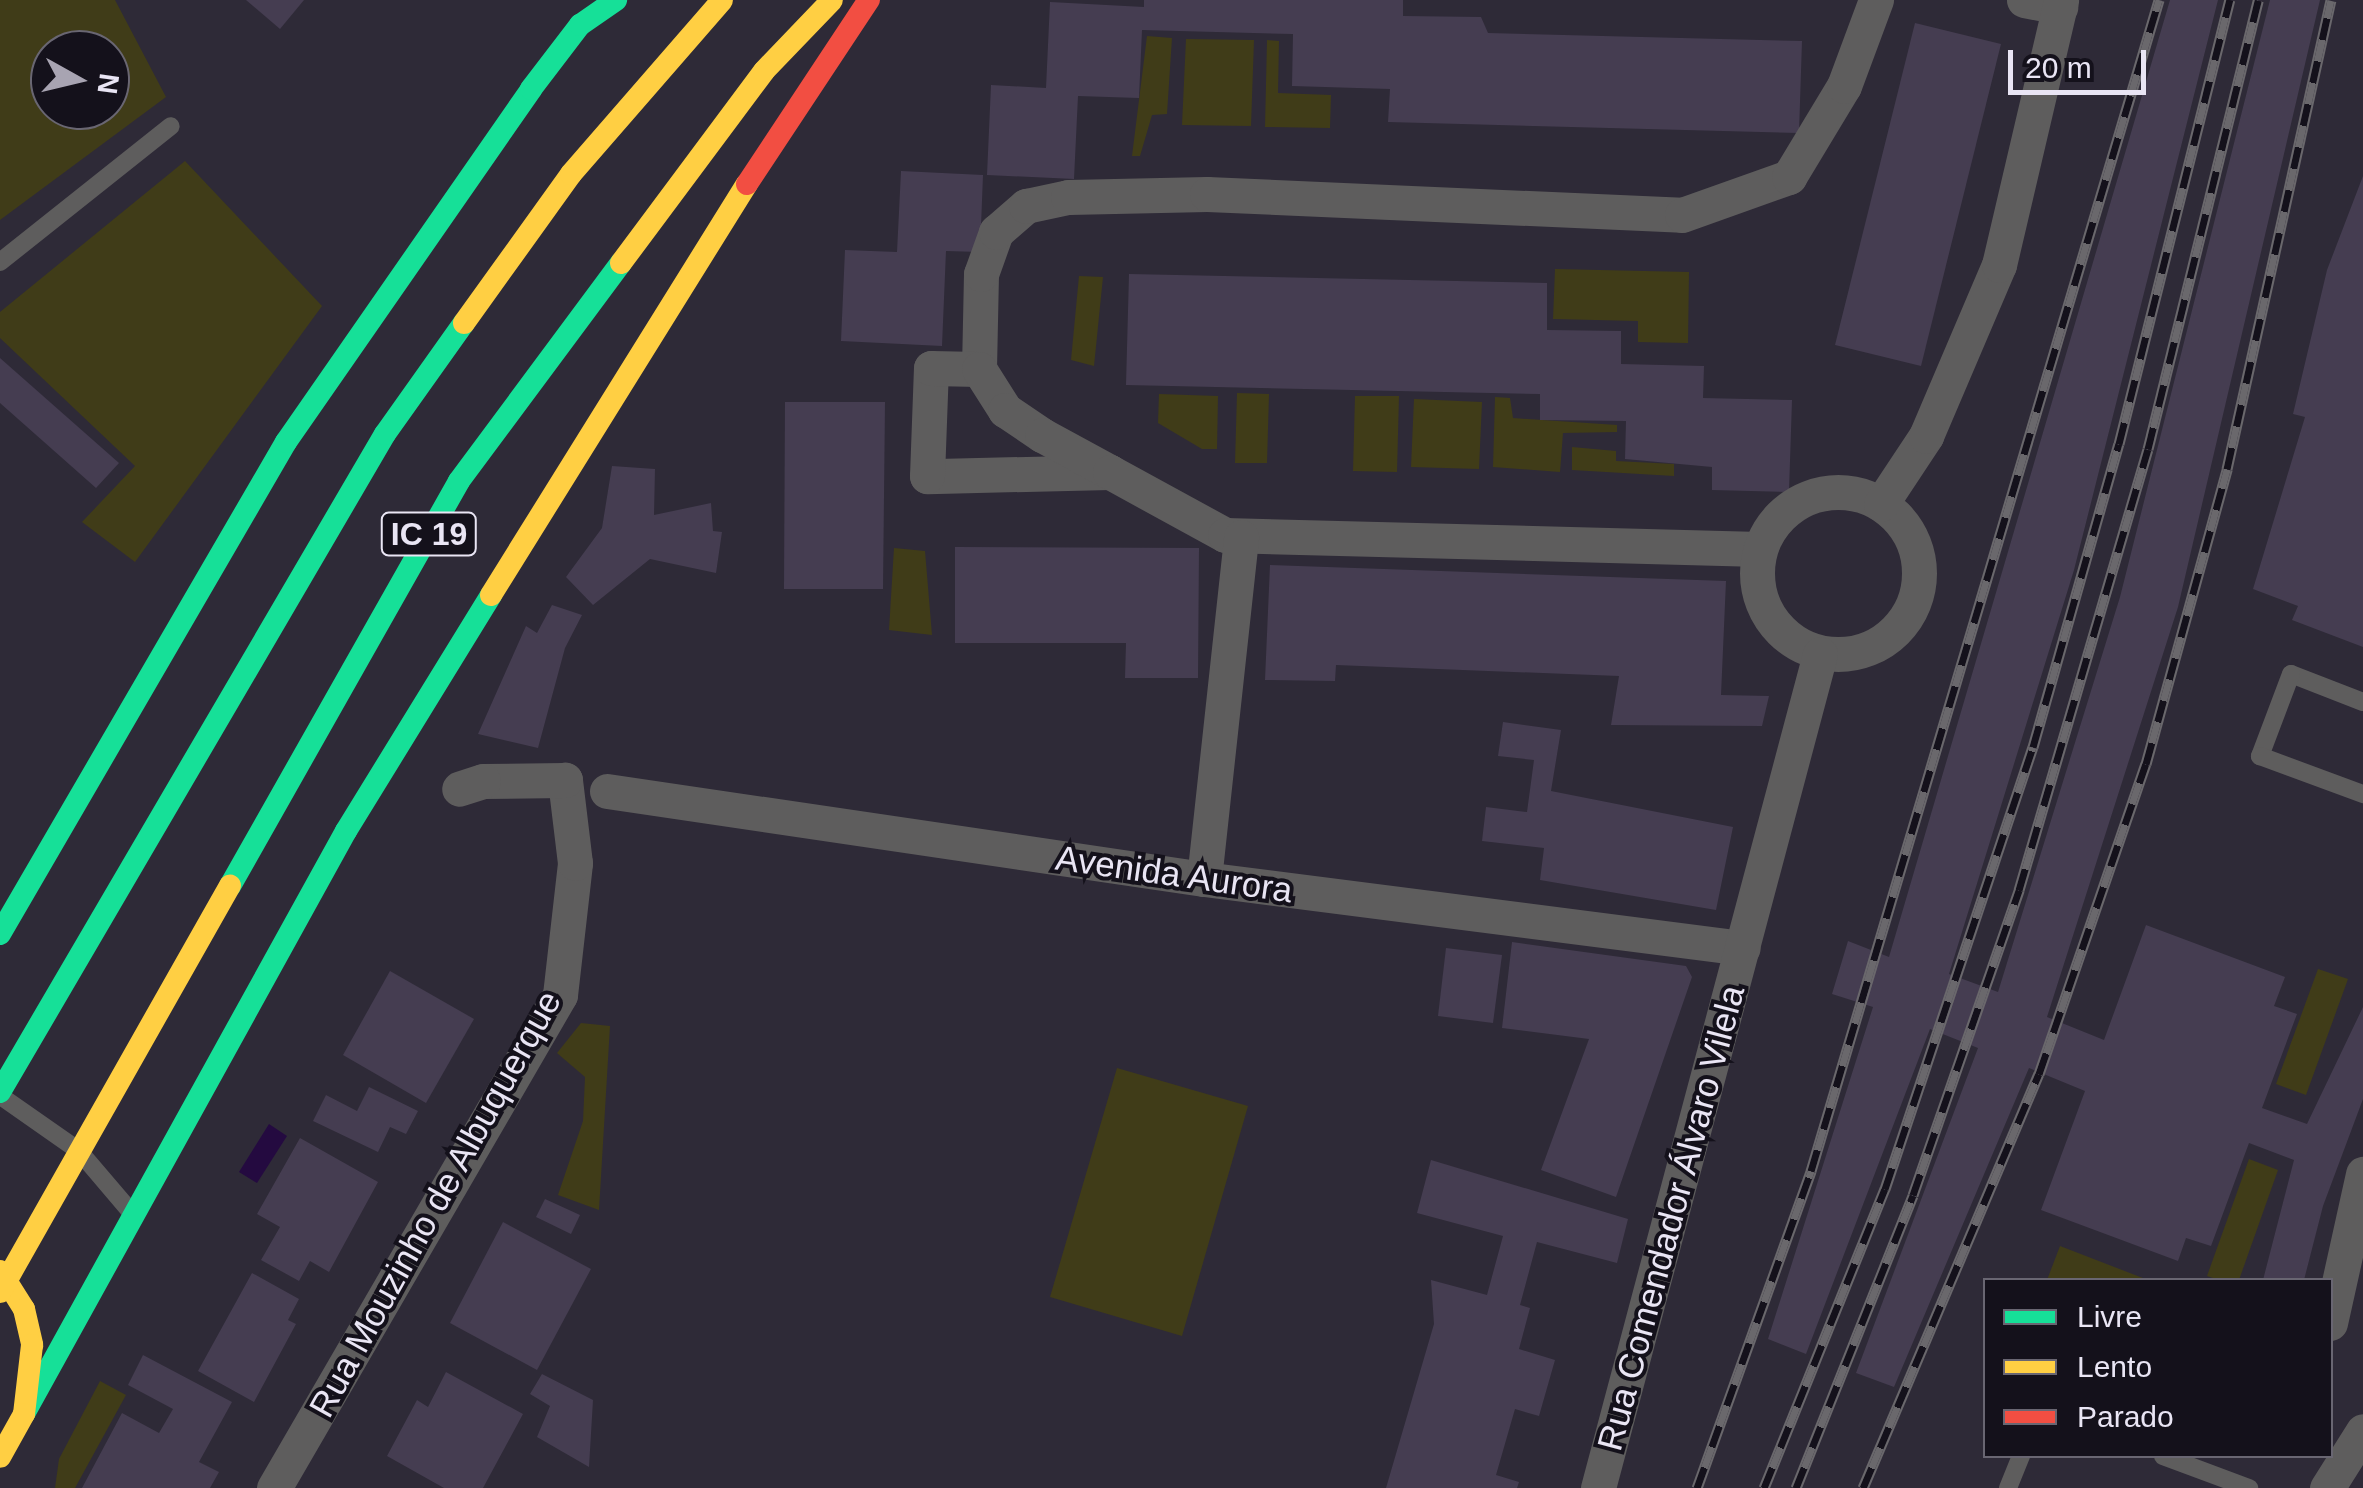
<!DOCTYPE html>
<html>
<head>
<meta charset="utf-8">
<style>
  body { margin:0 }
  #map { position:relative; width:2363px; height:1488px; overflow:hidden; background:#2e2a37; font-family:Helvetica,sans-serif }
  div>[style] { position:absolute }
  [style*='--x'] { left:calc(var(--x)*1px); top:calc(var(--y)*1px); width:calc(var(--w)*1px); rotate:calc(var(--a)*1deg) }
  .green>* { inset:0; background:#403c18 }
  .water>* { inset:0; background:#240a40 }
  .building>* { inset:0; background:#453d51 }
  .lane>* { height:18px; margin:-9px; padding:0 9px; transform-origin:9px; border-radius:9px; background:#5e5d5d }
  .street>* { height:35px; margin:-17.5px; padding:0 17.5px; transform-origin:17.5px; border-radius:17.5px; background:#5e5d5d }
  .street>.ring { margin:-17.5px; padding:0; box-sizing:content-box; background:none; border:35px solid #5e5d5d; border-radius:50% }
  .fast>* { height:22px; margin:-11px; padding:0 11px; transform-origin:11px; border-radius:11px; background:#16e098 }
  .slow>* { height:22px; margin:-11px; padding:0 11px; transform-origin:11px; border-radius:11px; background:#ffcf43 }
  .jam>* { height:22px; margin:-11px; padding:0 11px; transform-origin:11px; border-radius:11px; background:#f24e42 }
  .rail>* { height:11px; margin-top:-5.5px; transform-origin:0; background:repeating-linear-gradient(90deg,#14111b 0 22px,#6a686c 0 44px); box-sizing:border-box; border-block:2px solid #6a686c }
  span { translate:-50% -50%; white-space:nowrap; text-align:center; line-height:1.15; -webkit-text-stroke:8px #14111b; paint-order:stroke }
  .shield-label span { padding:2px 8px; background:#14111b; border:2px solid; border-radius:8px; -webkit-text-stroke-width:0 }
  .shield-label { font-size:32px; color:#e9e5f4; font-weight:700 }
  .street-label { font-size:35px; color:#e9e5f4 }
  .legend { position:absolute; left:1983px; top:1278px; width:350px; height:180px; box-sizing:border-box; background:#14111b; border:2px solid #696672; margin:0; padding:12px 18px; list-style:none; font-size:30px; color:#e9e5f4 }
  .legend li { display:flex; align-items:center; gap:20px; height:50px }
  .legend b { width:50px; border:2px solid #696672 }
  .north { position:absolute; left:30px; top:30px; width:100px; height:100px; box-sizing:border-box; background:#14111b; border:2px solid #696672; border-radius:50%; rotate:98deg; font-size:28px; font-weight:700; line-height:40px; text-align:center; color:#e9e5f4 }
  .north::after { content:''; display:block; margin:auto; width:35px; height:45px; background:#a8a4b2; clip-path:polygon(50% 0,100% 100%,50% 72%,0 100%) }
  .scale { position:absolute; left:2008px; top:50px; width:138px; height:45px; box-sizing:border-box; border:5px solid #e9e5f4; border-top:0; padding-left:12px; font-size:30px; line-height:35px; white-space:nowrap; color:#e9e5f4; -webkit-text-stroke:8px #14111b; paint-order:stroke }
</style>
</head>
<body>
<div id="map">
  <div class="green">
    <i style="clip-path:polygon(evenodd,0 0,115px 0,166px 97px,0 220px,0 0,50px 50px,110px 50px,110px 110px,50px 110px,50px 50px)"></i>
    <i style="clip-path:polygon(1147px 36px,1172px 38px,1167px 114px,1152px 115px,1140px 156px,1132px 156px)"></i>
    <i style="clip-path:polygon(1186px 39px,1254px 40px,1251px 126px,1182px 125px)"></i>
    <i style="clip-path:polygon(1267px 40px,1279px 41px,1278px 93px,1331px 95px,1330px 128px,1265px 127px)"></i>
    <i style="clip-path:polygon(185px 161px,322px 306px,135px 562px,82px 522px,135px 466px,0 338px,0 312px)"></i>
    <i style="clip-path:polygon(1555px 269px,1689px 272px,1688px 343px,1638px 342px,1638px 321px,1553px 319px)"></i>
    <i style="clip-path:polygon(1079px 276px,1103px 277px,1094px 366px,1071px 360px)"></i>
    <i style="clip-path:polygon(1237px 393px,1269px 394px,1267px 463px,1235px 463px)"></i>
    <i style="clip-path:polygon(1159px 394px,1218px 396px,1217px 449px,1202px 449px,1158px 423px)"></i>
    <i style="clip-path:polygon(1355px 396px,1399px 396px,1397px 472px,1353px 471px)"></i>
    <i style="clip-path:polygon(1495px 397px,1510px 398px,1513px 418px,1617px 425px,1617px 432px,1563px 433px,1560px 472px,1493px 467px)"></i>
    <i style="clip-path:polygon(1414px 399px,1482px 402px,1479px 469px,1411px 467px)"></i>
    <i style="clip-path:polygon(1572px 447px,1616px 451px,1616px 461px,1674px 464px,1674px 476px,1572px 470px)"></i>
    <i style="clip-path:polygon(894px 548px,925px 551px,932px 635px,889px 630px)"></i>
    <i style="clip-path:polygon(2318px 969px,2348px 979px,2306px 1095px,2276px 1084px)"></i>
    <i style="clip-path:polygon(581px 1023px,610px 1026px,599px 1210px,558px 1195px,583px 1121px,585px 1077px,557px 1053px)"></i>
    <i style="clip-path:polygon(1117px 1068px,1248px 1106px,1182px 1336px,1050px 1297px)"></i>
    <i style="clip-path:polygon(2249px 1159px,2278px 1170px,2239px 1280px,2219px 1280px,2207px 1276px)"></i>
    <i style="clip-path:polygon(2060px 1246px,2148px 1280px,2047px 1280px)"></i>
    <i style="clip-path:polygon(100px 1381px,126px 1395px,75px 1488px,55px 1488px,59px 1459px)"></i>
  </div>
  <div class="water">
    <i style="clip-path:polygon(269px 1124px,287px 1136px,257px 1183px,239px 1172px)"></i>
  </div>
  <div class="building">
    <i style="clip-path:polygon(246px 0,304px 0,280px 29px)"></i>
    <i style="clip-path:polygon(1144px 0,1403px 0,1403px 16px,1481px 17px,1488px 33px,1802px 41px,1799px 133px,1388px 122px,1390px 89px,1292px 86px,1293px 34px,1142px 30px,1139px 98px,1078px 96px,1074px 179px,987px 175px,991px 85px,1046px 88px,1050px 2px,1144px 7px)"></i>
    <i style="clip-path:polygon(2170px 0,2218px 0,2074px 570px,1949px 974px,1998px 992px,2120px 597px,2270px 0,2320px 0,2178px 607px,2047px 1017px,2104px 1040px,2146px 925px,2285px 977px,2274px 1006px,2297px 1014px,2262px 1108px,2307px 1124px,2363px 1007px,2363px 1099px,2323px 1206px,2304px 1280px,2263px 1280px,2294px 1160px,2249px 1143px,2211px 1246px,2186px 1238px,2178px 1261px,2041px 1210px,2085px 1091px,2029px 1068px,1894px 1387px,1856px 1373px,1978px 1048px,1930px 1029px,1806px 1354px,1768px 1339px,1873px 1007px,1832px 994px,1848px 941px,1889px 957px)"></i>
    <i style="clip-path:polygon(1915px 23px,2001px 44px,1921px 366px,1835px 345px)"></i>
    <i style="clip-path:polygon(901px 171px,983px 175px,980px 252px,946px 251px,942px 346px,841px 341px,845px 250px,897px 252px)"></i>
    <i style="clip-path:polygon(2363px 176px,2363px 647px,2292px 620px,2298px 606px,2253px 589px,2305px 417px,2293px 414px,2327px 270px)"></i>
    <i style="clip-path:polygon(1129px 274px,1547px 283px,1547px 330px,1621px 331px,1621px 364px,1704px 366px,1703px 398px,1792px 400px,1789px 492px,1712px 490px,1712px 467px,1625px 459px,1626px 421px,1540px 420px,1540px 394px,1126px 385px)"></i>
    <i style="clip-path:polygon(0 358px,119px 463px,96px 488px,0 403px)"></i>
    <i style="clip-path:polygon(785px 402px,885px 402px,883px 589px,784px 589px)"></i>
    <i style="clip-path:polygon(612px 466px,655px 469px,654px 515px,711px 503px,713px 531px,722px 532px,716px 573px,650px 559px,593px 605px,566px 577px,602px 528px)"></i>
    <i style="clip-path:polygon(955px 547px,1199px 548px,1198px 678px,1125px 678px,1126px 643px,955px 643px)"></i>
    <i style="clip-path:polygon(1270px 565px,1726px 581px,1721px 695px,1769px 696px,1762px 726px,1611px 725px,1619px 676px,1336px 665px,1335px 681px,1265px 680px)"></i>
    <i style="clip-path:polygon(552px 605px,582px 615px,565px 648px,538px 748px,478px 734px,526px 626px,537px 633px)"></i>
    <i style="clip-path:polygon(1503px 722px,1561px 730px,1551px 791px,1733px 827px,1716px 910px,1540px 880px,1544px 848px,1482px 841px,1486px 807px,1527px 812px,1534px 760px,1498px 756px)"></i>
    <i style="clip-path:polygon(1512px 942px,1686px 966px,1692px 977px,1616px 1197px,1541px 1170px,1589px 1039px,1502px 1028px)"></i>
    <i style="clip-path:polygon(1446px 948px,1502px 955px,1493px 1023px,1438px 1016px)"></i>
    <i style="clip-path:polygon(390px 971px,474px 1019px,426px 1103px,343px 1055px)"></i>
    <i style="clip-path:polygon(369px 1087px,418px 1111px,406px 1134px,390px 1127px,378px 1152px,313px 1121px,326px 1095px,357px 1111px)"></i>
    <i style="clip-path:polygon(300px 1138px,378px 1182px,329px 1272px,310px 1261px,299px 1281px,261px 1260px,280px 1227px,257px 1214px)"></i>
    <i style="clip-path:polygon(1431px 1160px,1628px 1219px,1617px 1263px,1537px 1242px,1520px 1305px,1530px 1308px,1519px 1349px,1555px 1360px,1539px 1416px,1515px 1409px,1496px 1475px,1519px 1482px,1517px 1488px,1386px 1488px,1434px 1324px,1431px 1280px,1487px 1295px,1503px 1236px,1417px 1213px)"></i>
    <i style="clip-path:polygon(545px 1199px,580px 1215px,571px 1234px,536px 1217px)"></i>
    <i style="clip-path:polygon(503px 1222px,591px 1269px,537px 1370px,450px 1323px)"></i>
    <i style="clip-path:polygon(252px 1273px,299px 1299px,288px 1320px,296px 1324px,254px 1402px,198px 1371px)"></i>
    <i style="clip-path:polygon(143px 1355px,232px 1402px,199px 1462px,219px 1472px,210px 1488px,82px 1488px,122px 1413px,159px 1433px,173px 1409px,128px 1385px)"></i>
    <i style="clip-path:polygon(446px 1372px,523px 1414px,483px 1488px,444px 1488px,387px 1456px,417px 1400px,428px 1407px)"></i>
    <i style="clip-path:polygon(542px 1374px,593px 1400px,589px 1467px,537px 1437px,550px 1406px,530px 1394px)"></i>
  </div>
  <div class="lane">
    <i style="--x:0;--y:262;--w:218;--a:-38.5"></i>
    <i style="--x:2363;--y:702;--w:77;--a:-158.7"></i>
    <i style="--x:2291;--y:674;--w:88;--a:110.7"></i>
    <i style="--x:2260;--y:756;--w:110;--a:20.3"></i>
    <i style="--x:2;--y:1097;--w:94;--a:35"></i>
    <i style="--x:79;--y:1151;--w:79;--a:49.6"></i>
    <i style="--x:2163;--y:1456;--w:92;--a:20.4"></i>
    <i style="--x:2008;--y:1488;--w:35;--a:-68"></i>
  </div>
  <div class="street">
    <i style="--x:2024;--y:0;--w:37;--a:11"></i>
    <i style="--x:979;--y:369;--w:95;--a:-88.8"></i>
    <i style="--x:981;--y:274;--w:45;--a:-70.3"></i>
    <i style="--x:996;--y:232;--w:40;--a:-41"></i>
    <i style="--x:1026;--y:206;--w:43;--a:-12.1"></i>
    <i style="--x:1068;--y:197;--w:139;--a:-1.2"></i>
    <i style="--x:1207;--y:194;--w:475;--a:2.5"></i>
    <i style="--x:1682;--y:215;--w:114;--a:-19.6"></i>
    <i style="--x:1789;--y:177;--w:106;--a:-58.9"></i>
    <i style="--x:1844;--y:86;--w:92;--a:-69.6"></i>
    <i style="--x:1110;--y:472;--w:183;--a:178.7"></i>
    <i style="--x:927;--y:476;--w:108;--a:-87.9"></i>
    <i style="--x:931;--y:368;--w:48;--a:1.2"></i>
    <i style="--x:979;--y:369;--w:49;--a:57.6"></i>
    <i style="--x:1005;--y:410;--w:45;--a:34"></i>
    <i style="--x:1042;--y:435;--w:77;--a:28.6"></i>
    <i style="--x:1110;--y:472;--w:131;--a:28.7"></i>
    <i style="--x:1225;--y:535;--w:535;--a:1.5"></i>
    <i class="ring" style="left:1757px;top:492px;width:127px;height:127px"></i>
    <i style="--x:1881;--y:504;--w:82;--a:-56.5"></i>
    <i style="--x:1926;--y:436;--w:186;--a:-66.9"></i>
    <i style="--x:1999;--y:265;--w:272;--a:-76.8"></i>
    <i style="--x:607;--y:791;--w:603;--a:8.39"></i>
    <i style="--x:1204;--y:879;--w:543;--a:7.3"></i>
    <i style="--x:1204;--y:879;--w:344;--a:-83.8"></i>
    <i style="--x:2330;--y:1323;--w:153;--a:-77.5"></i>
    <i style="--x:274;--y:1488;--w:570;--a:-59.88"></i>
    <i style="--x:560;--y:995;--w:133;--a:-83.5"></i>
    <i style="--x:575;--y:863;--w:84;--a:-96.9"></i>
    <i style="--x:565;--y:780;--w:82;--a:179.3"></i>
    <i style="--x:483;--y:781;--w:25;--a:162"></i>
    <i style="--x:1598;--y:1488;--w:863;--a:-75.09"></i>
    <i style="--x:2327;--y:1488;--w:67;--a:-57.7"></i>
  </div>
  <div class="fast">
    <i style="--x:230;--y:886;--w:465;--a:-60.5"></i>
    <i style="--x:459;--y:481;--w:272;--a:-53.4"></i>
    <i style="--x:0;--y:934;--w:569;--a:-59.83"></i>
    <i style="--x:286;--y:442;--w:430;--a:-55.2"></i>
    <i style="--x:531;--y:89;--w:81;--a:-52.6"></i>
    <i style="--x:580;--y:25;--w:44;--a:-34.8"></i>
    <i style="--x:0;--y:1092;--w:762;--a:-59.67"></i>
    <i style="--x:385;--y:434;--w:136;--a:-54.6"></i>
    <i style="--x:24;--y:1414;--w:666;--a:-61.09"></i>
    <i style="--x:346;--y:831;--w:277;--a:-58.4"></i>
  </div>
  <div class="slow">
    <i style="--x:621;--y:263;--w:239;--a:-53.3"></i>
    <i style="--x:764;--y:71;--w:98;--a:-46.2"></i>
    <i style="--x:464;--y:323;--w:183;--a:-54.3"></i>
    <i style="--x:571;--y:174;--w:230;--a:-49"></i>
    <i style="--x:491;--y:595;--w:484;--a:-58.1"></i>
    <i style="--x:0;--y:1271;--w:45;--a:57.7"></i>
    <i style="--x:24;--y:1309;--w:37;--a:77"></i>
    <i style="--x:32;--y:1345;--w:69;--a:96.6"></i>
    <i style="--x:24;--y:1414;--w:49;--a:119.2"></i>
    <i style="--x:0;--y:1292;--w:467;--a:-60.5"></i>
  </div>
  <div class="jam">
    <i style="--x:747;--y:184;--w:221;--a:-56.5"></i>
  </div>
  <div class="rail">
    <i style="--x:1697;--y:1488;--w:337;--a:-70.2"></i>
    <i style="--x:1811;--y:1171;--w:1222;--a:-73.45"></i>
    <i style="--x:1764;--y:1488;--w:323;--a:-68"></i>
    <i style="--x:1885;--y:1189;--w:466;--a:-71.5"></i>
    <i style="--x:2033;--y:747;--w:315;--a:-74.2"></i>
    <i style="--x:2119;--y:444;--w:458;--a:-76"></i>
    <i style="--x:1796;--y:1488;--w:315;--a:-68.2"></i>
    <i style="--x:1913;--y:1195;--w:323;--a:-70.8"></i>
    <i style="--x:2019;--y:890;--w:459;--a:-73.7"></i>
    <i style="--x:2148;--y:449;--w:462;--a:-76.2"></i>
    <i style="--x:1863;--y:1488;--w:450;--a:-67"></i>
    <i style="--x:2039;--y:1074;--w:328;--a:-71"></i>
    <i style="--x:2146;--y:764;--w:306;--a:-74.6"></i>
    <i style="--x:2227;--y:469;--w:480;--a:-77.5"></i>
  </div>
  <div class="shield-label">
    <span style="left:429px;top:534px">IC 19</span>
  </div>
  <div class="street-label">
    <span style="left:1174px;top:874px;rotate:8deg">Avenida Aurora</span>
    <span style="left:435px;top:1204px;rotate:-61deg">Rua Mouzinho de Albuquerque</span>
    <span style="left:1671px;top:1218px;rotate:-75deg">Rua Comendador Álvaro Vilela</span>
  </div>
  <ul class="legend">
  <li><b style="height:12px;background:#16e098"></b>Livre</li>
  <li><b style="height:12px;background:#ffcf43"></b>Lento</li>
  <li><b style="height:12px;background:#f24e42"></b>Parado</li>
  </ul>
  <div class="north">N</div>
  <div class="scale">20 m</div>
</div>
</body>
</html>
